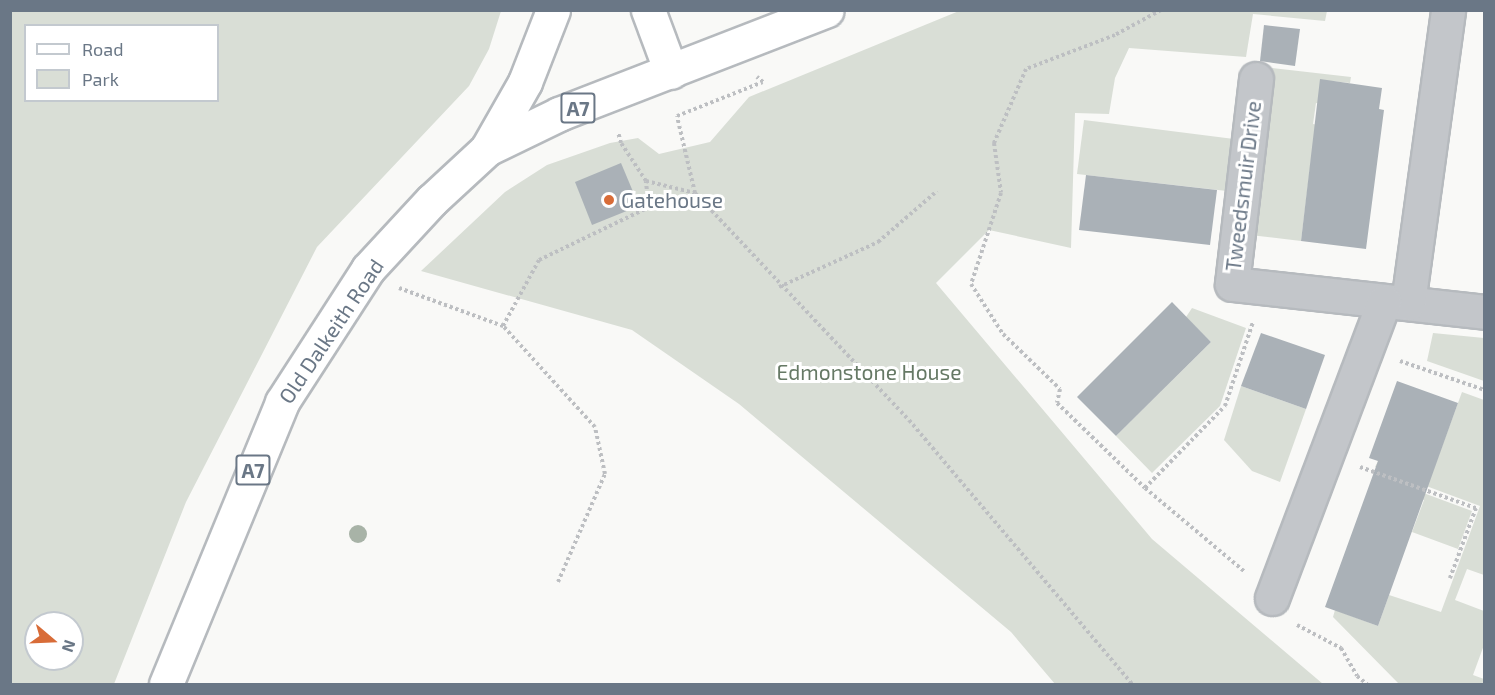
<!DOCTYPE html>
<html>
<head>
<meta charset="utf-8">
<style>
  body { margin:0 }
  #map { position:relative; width:1495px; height:695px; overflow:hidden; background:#f9f9f7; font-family:"Exo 2",sans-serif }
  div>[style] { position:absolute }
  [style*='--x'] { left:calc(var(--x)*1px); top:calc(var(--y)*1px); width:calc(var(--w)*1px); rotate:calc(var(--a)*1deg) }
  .green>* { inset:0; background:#d9ded6 }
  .building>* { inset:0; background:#aab1b7 }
  .path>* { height:4px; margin-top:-2px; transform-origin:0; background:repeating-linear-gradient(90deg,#bdbfc2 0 3px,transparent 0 6px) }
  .roads { filter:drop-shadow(2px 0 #b6babe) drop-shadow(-2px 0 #b6babe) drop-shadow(0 2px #b6babe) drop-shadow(0 -2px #b6babe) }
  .minor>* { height:33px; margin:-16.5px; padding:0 16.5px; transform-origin:16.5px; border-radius:16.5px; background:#c3c6ca }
  .major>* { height:33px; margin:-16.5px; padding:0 16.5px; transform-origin:16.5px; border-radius:16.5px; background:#fff }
  .trees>* { width:18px; height:18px; margin:-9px; border-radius:50%; background:#a8b3a7 }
  .dots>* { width:16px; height:16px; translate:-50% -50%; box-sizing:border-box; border:3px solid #fff; border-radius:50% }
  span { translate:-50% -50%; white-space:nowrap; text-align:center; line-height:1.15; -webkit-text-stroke:6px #fff; paint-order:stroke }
  .shield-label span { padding:2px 4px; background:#fff; border:2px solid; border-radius:4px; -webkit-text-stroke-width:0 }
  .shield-label { font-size:20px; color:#6a7786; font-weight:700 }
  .street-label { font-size:21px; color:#6a7786 }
  .poi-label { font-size:21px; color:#6a7786 }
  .left { translate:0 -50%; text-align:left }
  .park-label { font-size:21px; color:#667965 }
  .frame { position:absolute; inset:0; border:12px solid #6a7786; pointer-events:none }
  .legend { position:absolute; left:24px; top:24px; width:195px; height:78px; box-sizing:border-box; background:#fff; border:2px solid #c3c9cf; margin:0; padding:8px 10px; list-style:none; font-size:18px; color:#6a7786 }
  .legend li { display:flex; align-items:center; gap:12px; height:30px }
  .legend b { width:30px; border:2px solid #c3c9cf }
  .north { position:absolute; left:24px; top:611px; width:60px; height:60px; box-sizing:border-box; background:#fff; border:2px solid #c3c9cf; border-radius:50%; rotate:109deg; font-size:16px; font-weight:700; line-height:24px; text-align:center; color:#6a7786 }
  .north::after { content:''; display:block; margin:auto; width:21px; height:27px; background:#d86c38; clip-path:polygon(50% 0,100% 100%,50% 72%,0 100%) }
</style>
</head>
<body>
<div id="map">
  <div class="green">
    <i style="clip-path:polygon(evenodd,10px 11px,501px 11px,489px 49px,469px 86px,317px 247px,186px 502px,114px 684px,11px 684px,10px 11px,26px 26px,218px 26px,218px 100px,26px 100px,26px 26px,10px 11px,36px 623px,72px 623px,72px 659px,36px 659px,36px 623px)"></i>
    <i style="clip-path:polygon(959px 11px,1327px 11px,1325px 21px,1253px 14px,1246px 57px,1129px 48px,1115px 78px,1109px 114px,1075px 113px,1071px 248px,989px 230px,936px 283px,1152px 539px,1323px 684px,1055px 684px,1011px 632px,739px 404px,632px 330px,421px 271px,505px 192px,547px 165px,610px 143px,638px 138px,659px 154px,710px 142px,749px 97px)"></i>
    <i style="clip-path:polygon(1272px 68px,1351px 77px,1350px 83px,1331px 81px,1328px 105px,1316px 103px,1313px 124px,1325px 126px,1311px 160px,1301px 241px,1250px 235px)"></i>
    <i style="clip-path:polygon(1084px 120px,1234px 139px,1227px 191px,1077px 174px)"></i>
    <i style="clip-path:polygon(1192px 308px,1246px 328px,1220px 406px,1152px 473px,1116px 436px,1211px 342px,1186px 317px)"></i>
    <i style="clip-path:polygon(1433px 333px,1484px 338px,1484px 381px,1427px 361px)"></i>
    <i style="clip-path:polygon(1241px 386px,1306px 409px,1280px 482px,1252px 471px,1224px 440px)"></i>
    <i style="clip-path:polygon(1462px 392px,1484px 400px,1484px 575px,1467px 569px,1455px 600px,1484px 611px,1484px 645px,1473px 675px,1484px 679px,1484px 684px,1399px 684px,1333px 617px,1335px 610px,1378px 626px,1389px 595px,1441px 612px,1480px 506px,1375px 467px,1378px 461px,1430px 479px)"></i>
    <i style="clip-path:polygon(1383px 478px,1472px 511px,1458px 549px,1412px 532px,1424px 500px,1381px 485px)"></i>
  </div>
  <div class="building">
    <i style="clip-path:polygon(1264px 25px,1300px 29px,1295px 66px,1260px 61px)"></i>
    <i style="clip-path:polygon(1320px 79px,1382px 88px,1379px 109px,1384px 110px,1366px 249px,1301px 241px)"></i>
    <i style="clip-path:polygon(621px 163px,639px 206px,592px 225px,575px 182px)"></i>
    <i style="clip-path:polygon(1086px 175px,1217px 190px,1210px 245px,1079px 230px)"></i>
    <i style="clip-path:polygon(1172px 302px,1211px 342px,1116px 436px,1077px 397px)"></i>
    <i style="clip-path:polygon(1261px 333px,1325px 355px,1306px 409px,1241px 386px)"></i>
    <i style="clip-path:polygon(1397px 381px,1458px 403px,1378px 626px,1325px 607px,1378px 461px,1369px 458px)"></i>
  </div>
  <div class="path">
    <i style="--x:1161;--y:10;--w:52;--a:151.5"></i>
    <i style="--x:1115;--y:35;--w:95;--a:159.1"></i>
    <i style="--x:1026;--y:69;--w:81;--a:113.4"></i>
    <i style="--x:994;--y:143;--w:50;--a:82"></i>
    <i style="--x:1001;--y:193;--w:96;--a:108.2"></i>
    <i style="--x:971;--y:284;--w:59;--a:57.4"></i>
    <i style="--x:1003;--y:334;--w:79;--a:44"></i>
    <i style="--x:1060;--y:389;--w:14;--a:102"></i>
    <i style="--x:1057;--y:403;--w:122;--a:44"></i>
    <i style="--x:1145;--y:488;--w:129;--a:40"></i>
    <i style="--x:646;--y:181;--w:50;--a:13.8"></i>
    <i style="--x:695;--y:193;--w:312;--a:46.7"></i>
    <i style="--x:909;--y:420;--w:346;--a:49.8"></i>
    <i style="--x:695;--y:193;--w:79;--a:-103.2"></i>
    <i style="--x:677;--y:116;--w:92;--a:-21.6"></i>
    <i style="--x:763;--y:82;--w:8;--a:-140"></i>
    <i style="--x:779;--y:287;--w:109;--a:-24.4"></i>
    <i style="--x:878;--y:242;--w:78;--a:-40.8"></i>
    <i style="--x:399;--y:288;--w:111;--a:20.1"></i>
    <i style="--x:1400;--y:361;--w:89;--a:19"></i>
    <i style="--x:1360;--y:467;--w:123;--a:19.5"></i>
    <i style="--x:1476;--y:508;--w:75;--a:110.4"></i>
    <i style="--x:1145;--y:488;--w:115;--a:-45.7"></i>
    <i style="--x:1225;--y:406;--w:89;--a:-71.6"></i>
    <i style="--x:558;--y:582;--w:118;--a:-66.5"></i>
    <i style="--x:605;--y:474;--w:48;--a:-102"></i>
    <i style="--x:595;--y:427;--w:137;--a:-132.3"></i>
    <i style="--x:503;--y:326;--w:75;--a:-61.4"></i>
    <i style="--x:539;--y:260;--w:122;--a:-25.7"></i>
    <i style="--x:649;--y:207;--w:26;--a:-97"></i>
    <i style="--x:646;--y:181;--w:45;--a:-123.3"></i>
    <i style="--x:621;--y:143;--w:11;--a:-105"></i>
    <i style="--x:1297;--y:625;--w:50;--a:27.6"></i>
    <i style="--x:1341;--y:648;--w:32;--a:60"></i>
    <i style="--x:1357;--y:676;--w:13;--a:39"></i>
  </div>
  <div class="roads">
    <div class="minor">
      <i style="--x:1256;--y:79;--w:206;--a:96.7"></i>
      <i style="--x:1232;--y:284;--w:254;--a:6.3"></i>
      <i style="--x:1408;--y:303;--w:296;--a:-82.2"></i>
      <i style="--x:1272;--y:598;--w:317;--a:-69.3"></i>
    </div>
    <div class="major">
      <i style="--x:648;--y:10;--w:66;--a:69.6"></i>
      <i style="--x:487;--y:149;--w:77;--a:-60.4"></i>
      <i style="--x:525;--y:82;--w:77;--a:-68.7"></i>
      <i style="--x:166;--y:684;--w:305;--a:-67.6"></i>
      <i style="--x:282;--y:402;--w:158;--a:-57.1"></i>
      <i style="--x:368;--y:269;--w:94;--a:-47.2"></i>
      <i style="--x:432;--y:200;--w:75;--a:-42.8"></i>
      <i style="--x:487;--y:149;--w:80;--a:-25.9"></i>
      <i style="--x:559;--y:114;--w:287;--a:-21.2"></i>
    </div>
  </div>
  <div class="trees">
    <i style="left:358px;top:534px"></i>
  </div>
  <div class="dots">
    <i style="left:609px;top:200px;background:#d86c38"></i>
  </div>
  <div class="shield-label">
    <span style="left:578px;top:108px">A7</span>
    <span style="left:253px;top:470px">A7</span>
  </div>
  <div class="street-label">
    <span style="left:1243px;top:186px;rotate:-83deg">Tweedsmuir Drive</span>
    <span style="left:331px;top:331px;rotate:-56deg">Old Dalkeith Road</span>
  </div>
  <div class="poi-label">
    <span class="left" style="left:621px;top:200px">Gatehouse</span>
  </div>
  <div class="park-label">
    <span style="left:869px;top:372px">Edmonstone House</span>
  </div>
  <div class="frame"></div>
  <ul class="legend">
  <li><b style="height:8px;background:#fff"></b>Road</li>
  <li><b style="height:16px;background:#d9ded6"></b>Park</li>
  </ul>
  <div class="north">N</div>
</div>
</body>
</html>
